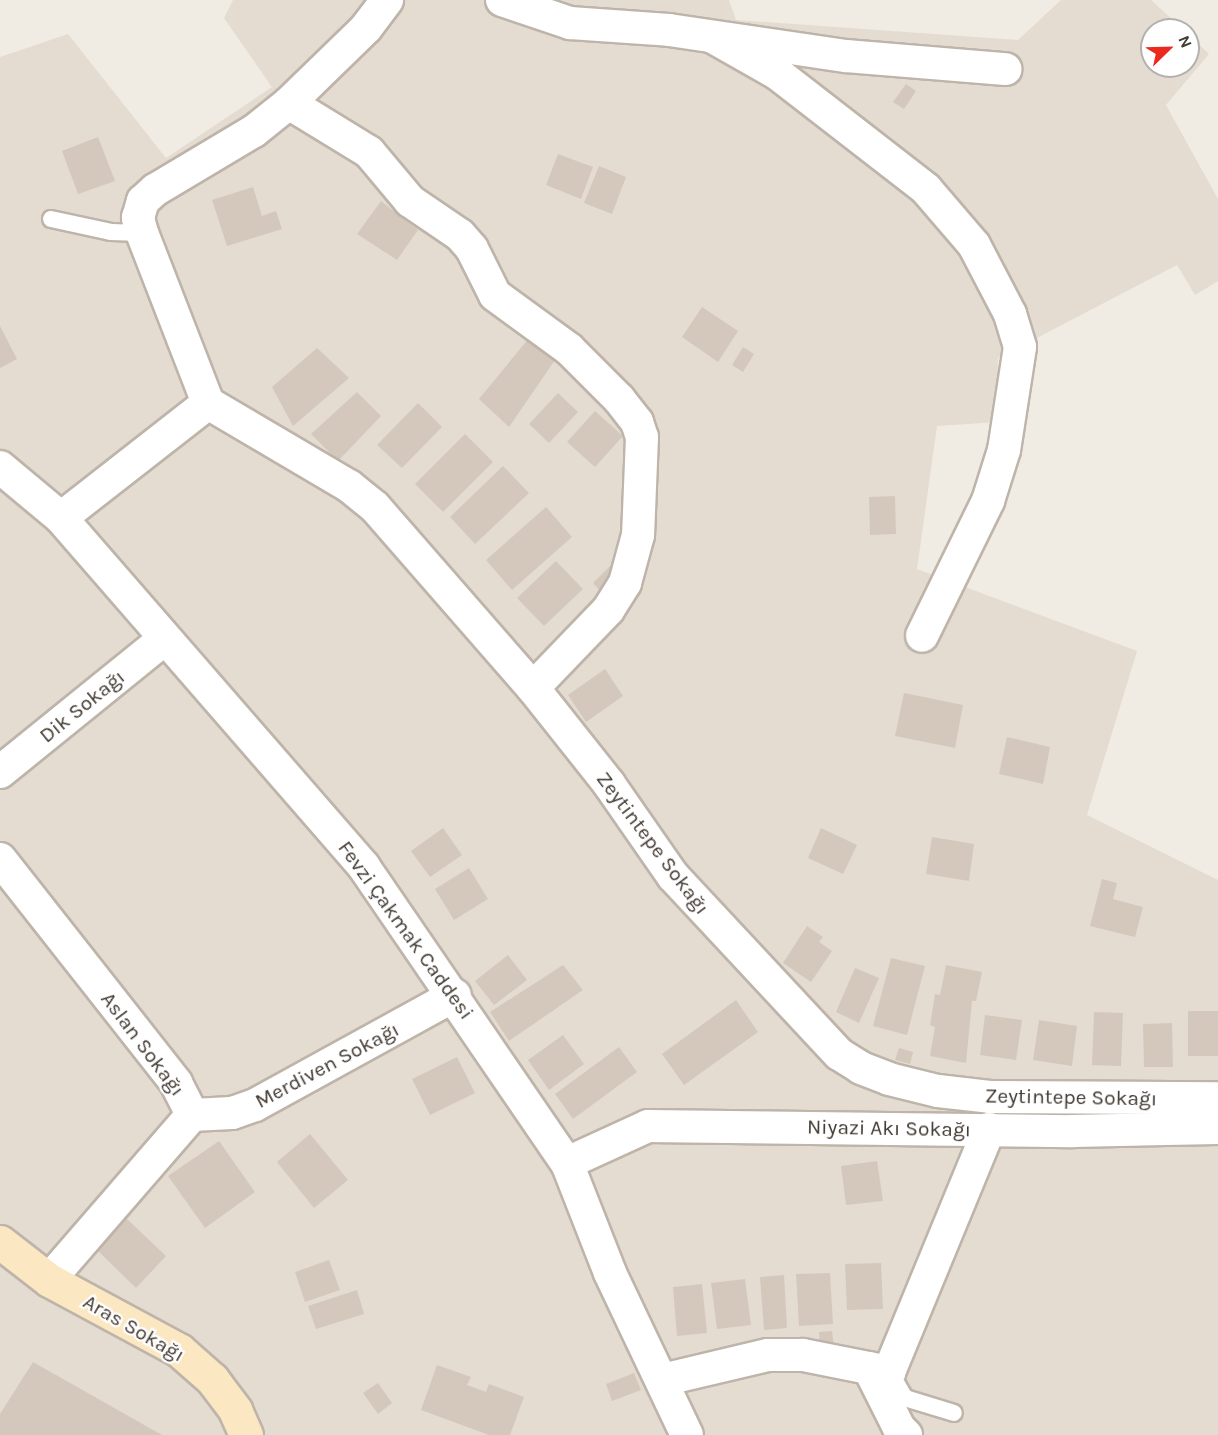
<!DOCTYPE html>
<html>
<head>
<meta charset="utf-8">
<style>
  body { margin:0 }
  #map { position:relative; width:1218px; height:1435px; overflow:hidden; background:#f0ebe3; font-family:Karla,sans-serif }
  div>[style] { position:absolute }
  [style*='--x'] { left:calc(var(--x)*1px); top:calc(var(--y)*1px); width:calc(var(--w)*1px); rotate:calc(var(--a)*1deg) }
  .residential>* { inset:0; background:#e4dcd1 }
  .building>* { inset:0; background:#d4c8bc }
  .roads { filter:drop-shadow(2px 0 #beb4a9) drop-shadow(-2px 0 #beb4a9) drop-shadow(0 2px #beb4a9) drop-shadow(0 -2px #beb4a9) }
  .lane>* { height:16px; margin:-8px; padding:0 8px; transform-origin:8px; border-radius:8px; background:#fff }
  .street>* { height:32px; margin:-16px; padding:0 16px; transform-origin:16px; border-radius:16px; background:#fff }
  .secondary>* { height:33px; margin:-16.5px; padding:0 16.5px; transform-origin:16.5px; border-radius:16.5px; background:#fbe8c3 }
  span { translate:-50% -50%; white-space:nowrap; text-align:center; line-height:1.15; -webkit-text-stroke:4.5px #fff; paint-order:stroke }
  .street-label { font-size:21px; color:#423b34 }
  .north { position:absolute; left:1140px; top:18px; width:60px; height:60px; box-sizing:border-box; background:#fff; border:2px solid #b3b1ae; border-radius:50%; rotate:67deg; font-size:16px; font-weight:700; line-height:24px; text-align:center; color:#423b34 }
  .north::after { content:''; display:block; margin:auto; width:21px; height:27px; background:#ec291e; clip-path:polygon(50% 0,100% 100%,50% 72%,0 100%) }
</style>
</head>
<body>
<div id="map">
  <div class="residential">
    <i style="clip-path:polygon(233px 0,729px 0,736px 20px,1018px 40px,1061px 0,1151px 0,1184px 30px,1152px 30px,1152px 66px,1188px 66px,1188px 34px,1209px 54px,1166px 105px,1218px 199px,1218px 281px,1195px 295px,1177px 265px,998px 358px,997px 422px,937px 426px,917px 569px,1137px 651px,1087px 815px,1218px 880px,1218px 1435px,0 1435px,0 57px,68px 34px,166px 158px,272px 87px,224px 18px)"></i>
  </div>
  <div class="building">
    <i style="clip-path:polygon(906px 84px,916px 91px,904px 109px,893px 102px)"></i>
    <i style="clip-path:polygon(98px 137px,115px 181px,78px 194px,62px 151px)"></i>
    <i style="clip-path:polygon(558px 154px,593px 167px,581px 199px,546px 185px)"></i>
    <i style="clip-path:polygon(599px 166px,626px 177px,612px 214px,584px 203px)"></i>
    <i style="clip-path:polygon(253px 187px,262px 216px,276px 211px,282px 229px,227px 246px,212px 200px)"></i>
    <i style="clip-path:polygon(381px 201px,418px 230px,397px 260px,357px 234px)"></i>
    <i style="clip-path:polygon(702px 307px,738px 331px,718px 362px,682px 337px)"></i>
    <i style="clip-path:polygon(0 326px,17px 359px,0 368px)"></i>
    <i style="clip-path:polygon(529px 338px,555px 360px,509px 427px,479px 399px)"></i>
    <i style="clip-path:polygon(743px 347px,754px 354px,743px 372px,732px 365px)"></i>
    <i style="clip-path:polygon(317px 348px,349px 378px,293px 426px,272px 387px)"></i>
    <i style="clip-path:polygon(357px 392px,381px 416px,338px 461px,311px 434px)"></i>
    <i style="clip-path:polygon(558px 393px,578px 412px,549px 443px,529px 424px)"></i>
    <i style="clip-path:polygon(418px 403px,442px 427px,402px 468px,377px 445px)"></i>
    <i style="clip-path:polygon(595px 411px,623px 436px,595px 467px,567px 442px)"></i>
    <i style="clip-path:polygon(465px 434px,493px 462px,443px 512px,415px 484px)"></i>
    <i style="clip-path:polygon(503px 466px,529px 493px,475px 544px,450px 517px)"></i>
    <i style="clip-path:polygon(895px 496px,896px 534px,870px 535px,869px 497px)"></i>
    <i style="clip-path:polygon(546px 507px,572px 537px,512px 590px,486px 560px)"></i>
    <i style="clip-path:polygon(556px 561px,583px 589px,544px 626px,517px 598px)"></i>
    <i style="clip-path:polygon(610px 566px,619px 574px,601px 592px,593px 583px)"></i>
    <i style="clip-path:polygon(605px 669px,623px 696px,586px 722px,568px 695px)"></i>
    <i style="clip-path:polygon(904px 693px,963px 705px,955px 748px,895px 736px)"></i>
    <i style="clip-path:polygon(1007px 737px,1050px 747px,1043px 784px,999px 774px)"></i>
    <i style="clip-path:polygon(443px 828px,462px 855px,430px 877px,411px 851px)"></i>
    <i style="clip-path:polygon(821px 828px,857px 845px,843px 874px,808px 858px)"></i>
    <i style="clip-path:polygon(932px 837px,974px 844px,969px 881px,926px 874px)"></i>
    <i style="clip-path:polygon(469px 868px,488px 899px,454px 920px,435px 889px)"></i>
    <i style="clip-path:polygon(1102px 879px,1117px 883px,1113px 899px,1143px 907px,1135px 937px,1090px 926px)"></i>
    <i style="clip-path:polygon(807px 926px,823px 937px,819px 942px,832px 951px,811px 982px,783px 963px)"></i>
    <i style="clip-path:polygon(508px 955px,527px 980px,494px 1005px,475px 981px)"></i>
    <i style="clip-path:polygon(891px 958px,925px 966px,907px 1035px,873px 1026px)"></i>
    <i style="clip-path:polygon(563px 965px,583px 990px,509px 1041px,490px 1012px)"></i>
    <i style="clip-path:polygon(946px 965px,982px 972px,976px 1001px,972px 1001px,966px 1063px,930px 1056px,935px 1027px,930px 1025px,935px 994px,940px 995px)"></i>
    <i style="clip-path:polygon(855px 968px,879px 978px,859px 1023px,836px 1012px)"></i>
    <i style="clip-path:polygon(736px 1000px,758px 1032px,684px 1085px,662px 1054px)"></i>
    <i style="clip-path:polygon(1188px 1011px,1218px 1011px,1218px 1056px,1188px 1056px)"></i>
    <i style="clip-path:polygon(1094px 1012px,1123px 1013px,1121px 1066px,1092px 1065px)"></i>
    <i style="clip-path:polygon(985px 1015px,1022px 1020px,1016px 1060px,980px 1055px)"></i>
    <i style="clip-path:polygon(1039px 1020px,1077px 1026px,1072px 1066px,1033px 1060px)"></i>
    <i style="clip-path:polygon(1172px 1023px,1173px 1067px,1144px 1067px,1143px 1024px)"></i>
    <i style="clip-path:polygon(563px 1035px,584px 1064px,549px 1090px,528px 1060px)"></i>
    <i style="clip-path:polygon(619px 1047px,637px 1072px,573px 1119px,555px 1094px)"></i>
    <i style="clip-path:polygon(899px 1048px,913px 1052px,910px 1064px,895px 1060px)"></i>
    <i style="clip-path:polygon(457px 1057px,475px 1093px,430px 1115px,412px 1079px)"></i>
    <i style="clip-path:polygon(310px 1134px,348px 1180px,314px 1208px,277px 1162px)"></i>
    <i style="clip-path:polygon(219px 1141px,255px 1192px,205px 1228px,168px 1176px)"></i>
    <i style="clip-path:polygon(877px 1161px,883px 1201px,846px 1205px,841px 1166px)"></i>
    <i style="clip-path:polygon(127px 1219px,166px 1256px,136px 1288px,97px 1250px)"></i>
    <i style="clip-path:polygon(329px 1260px,340px 1290px,305px 1302px,295px 1272px)"></i>
    <i style="clip-path:polygon(881px 1263px,883px 1309px,847px 1310px,845px 1264px)"></i>
    <i style="clip-path:polygon(830px 1273px,833px 1324px,799px 1326px,796px 1274px)"></i>
    <i style="clip-path:polygon(784px 1275px,787px 1328px,764px 1330px,760px 1277px)"></i>
    <i style="clip-path:polygon(745px 1279px,751px 1325px,717px 1329px,711px 1283px)"></i>
    <i style="clip-path:polygon(702px 1284px,707px 1333px,677px 1336px,673px 1287px)"></i>
    <i style="clip-path:polygon(357px 1290px,364px 1314px,316px 1329px,308px 1306px)"></i>
    <i style="clip-path:polygon(832px 1331px,834px 1348px,820px 1349px,819px 1332px)"></i>
    <i style="clip-path:polygon(33px 1362px,162px 1435px,0 1435px,0 1414px)"></i>
    <i style="clip-path:polygon(437px 1365px,471px 1377px,467px 1385px,486px 1392px,489px 1384px,524px 1397px,510px 1435px,489px 1435px,421px 1410px)"></i>
    <i style="clip-path:polygon(634px 1373px,641px 1390px,612px 1401px,606px 1384px)"></i>
    <i style="clip-path:polygon(378px 1383px,392px 1403px,378px 1414px,363px 1393px)"></i>
  </div>
  <div class="roads">
    <div class="lane">
      <i style="--x:51;--y:219;--w:61;--a:12.2"></i>
      <i style="--x:111;--y:232;--w:31;--a:2"></i>
      <i style="--x:890;--y:1372;--w:30;--a:60"></i>
      <i style="--x:905;--y:1398;--w:51;--a:17"></i>
    </div>
    <div class="street">
      <i style="--x:502;--y:0;--w:72;--a:18.7"></i>
      <i style="--x:570;--y:23;--w:99;--a:4"></i>
      <i style="--x:669;--y:30;--w:179;--a:8.4"></i>
      <i style="--x:846;--y:56;--w:160;--a:4.7"></i>
      <i style="--x:713;--y:37;--w:75;--a:29.6"></i>
      <i style="--x:778;--y:74;--w:187;--a:37.8"></i>
      <i style="--x:926;--y:189;--w:74;--a:49.4"></i>
      <i style="--x:974;--y:245;--w:78;--a:62.4"></i>
      <i style="--x:1010;--y:314;--w:34;--a:73"></i>
      <i style="--x:1020;--y:347;--w:104;--a:98.8"></i>
      <i style="--x:1004;--y:450;--w:53;--a:107.4"></i>
      <i style="--x:988;--y:501;--w:150;--a:116.1"></i>
      <i style="--x:289;--y:103;--w:94;--a:31.5"></i>
      <i style="--x:369;--y:152;--w:64;--a:50.1"></i>
      <i style="--x:410;--y:201;--w:60;--a:34.2"></i>
      <i style="--x:460;--y:235;--w:18;--a:49"></i>
      <i style="--x:472;--y:249;--w:51;--a:63.4"></i>
      <i style="--x:495;--y:295;--w:92;--a:36.1"></i>
      <i style="--x:569;--y:349;--w:71;--a:45"></i>
      <i style="--x:619;--y:399;--w:29;--a:52"></i>
      <i style="--x:637;--y:422;--w:16;--a:72"></i>
      <i style="--x:642;--y:437;--w:98;--a:92.3"></i>
      <i style="--x:638;--y:535;--w:50;--a:105.2"></i>
      <i style="--x:625;--y:583;--w:32;--a:122"></i>
      <i style="--x:608;--y:610;--w:108;--a:133.9"></i>
      <i style="--x:208;--y:403;--w:164;--a:30.5"></i>
      <i style="--x:349;--y:486;--w:33;--a:39"></i>
      <i style="--x:375;--y:507;--w:240;--a:48.9"></i>
      <i style="--x:533;--y:688;--w:122;--a:51.6"></i>
      <i style="--x:609;--y:784;--w:112;--a:55.2"></i>
      <i style="--x:673;--y:876;--w:243;--a:47"></i>
      <i style="--x:839;--y:1054;--w:26;--a:32"></i>
      <i style="--x:861;--y:1068;--w:30;--a:21"></i>
      <i style="--x:889;--y:1079;--w:50;--a:13.8"></i>
      <i style="--x:938;--y:1091;--w:52;--a:6.6"></i>
      <i style="--x:990;--y:1097;--w:228;--a:0.3"></i>
      <i style="--x:208;--y:403;--w:182;--a:-111.2"></i>
      <i style="--x:142;--y:233;--w:16;--a:-105"></i>
      <i style="--x:138;--y:218;--w:18;--a:-74"></i>
      <i style="--x:143;--y:201;--w:16;--a:-43"></i>
      <i style="--x:155;--y:190;--w:115;--a:-30.8"></i>
      <i style="--x:254;--y:131;--w:45;--a:-38.7"></i>
      <i style="--x:289;--y:103;--w:107;--a:-44.2"></i>
      <i style="--x:366;--y:28;--w:35;--a:-53"></i>
      <i style="--x:0;--y:467;--w:80;--a:39.9"></i>
      <i style="--x:61;--y:518;--w:462;--a:49"></i>
      <i style="--x:364;--y:867;--w:359;--a:55.6"></i>
      <i style="--x:567;--y:1163;--w:118;--a:68.6"></i>
      <i style="--x:610;--y:1273;--w:179;--a:64.6"></i>
      <i style="--x:61;--y:518;--w:187;--a:-38"></i>
      <i style="--x:0;--y:772;--w:211;--a:-39"></i>
      <i style="--x:0;--y:859;--w:285;--a:51.8"></i>
      <i style="--x:176;--y:1083;--w:36;--a:63"></i>
      <i style="--x:192;--y:1115;--w:40;--a:-2.9"></i>
      <i style="--x:232;--y:1113;--w:24;--a:-19"></i>
      <i style="--x:255;--y:1105;--w:228;--a:-28.8"></i>
      <i style="--x:567;--y:1163;--w:89;--a:-24.6"></i>
      <i style="--x:648;--y:1126;--w:425;--a:0.7"></i>
      <i style="--x:1073;--y:1131;--w:145;--a:-1.2"></i>
      <i style="--x:49;--y:1280;--w:218;--a:-49.1"></i>
      <i style="--x:869;--y:1368;--w:67;--a:63.4"></i>
      <i style="--x:899;--y:1428;--w:10;--a:45"></i>
      <i style="--x:662;--y:1380;--w:109;--a:-13.3"></i>
      <i style="--x:768;--y:1355;--w:35;--a:0"></i>
      <i style="--x:803;--y:1355;--w:88;--a:11.2"></i>
      <i style="--x:889;--y:1372;--w:263;--a:-67.6"></i>
    </div>
    <div class="secondary">
      <i style="--x:0;--y:1242;--w:62;--a:37.8"></i>
      <i style="--x:49;--y:1280;--w:148;--a:28.3"></i>
      <i style="--x:179;--y:1350;--w:44;--a:41.3"></i>
      <i style="--x:212;--y:1379;--w:39;--a:53"></i>
      <i style="--x:235;--y:1410;--w:27;--a:66"></i>
    </div>
  </div>
  <div class="street-label">
    <span style="left:82px;top:706px;rotate:-39deg">Dik Sokağı</span>
    <span style="left:653px;top:843px;rotate:53deg">Zeytintepe Sokağı</span>
    <span style="left:406px;top:930px;rotate:54deg">Fevzi Çakmak Caddesi</span>
    <span style="left:143px;top:1044px;rotate:53deg">Aslan Sokağı</span>
    <span style="left:327px;top:1065px;rotate:-28deg">Merdiven Sokağı</span>
    <span style="left:1071px;top:1097px;rotate:1deg">Zeytintepe Sokağı</span>
    <span style="left:889px;top:1128px;rotate:1deg">Niyazi Akı Sokağı</span>
    <span style="left:134px;top:1328px;rotate:30deg">Aras Sokağı</span>
  </div>
  <div class="north">N</div>
</div>
</body>
</html>
